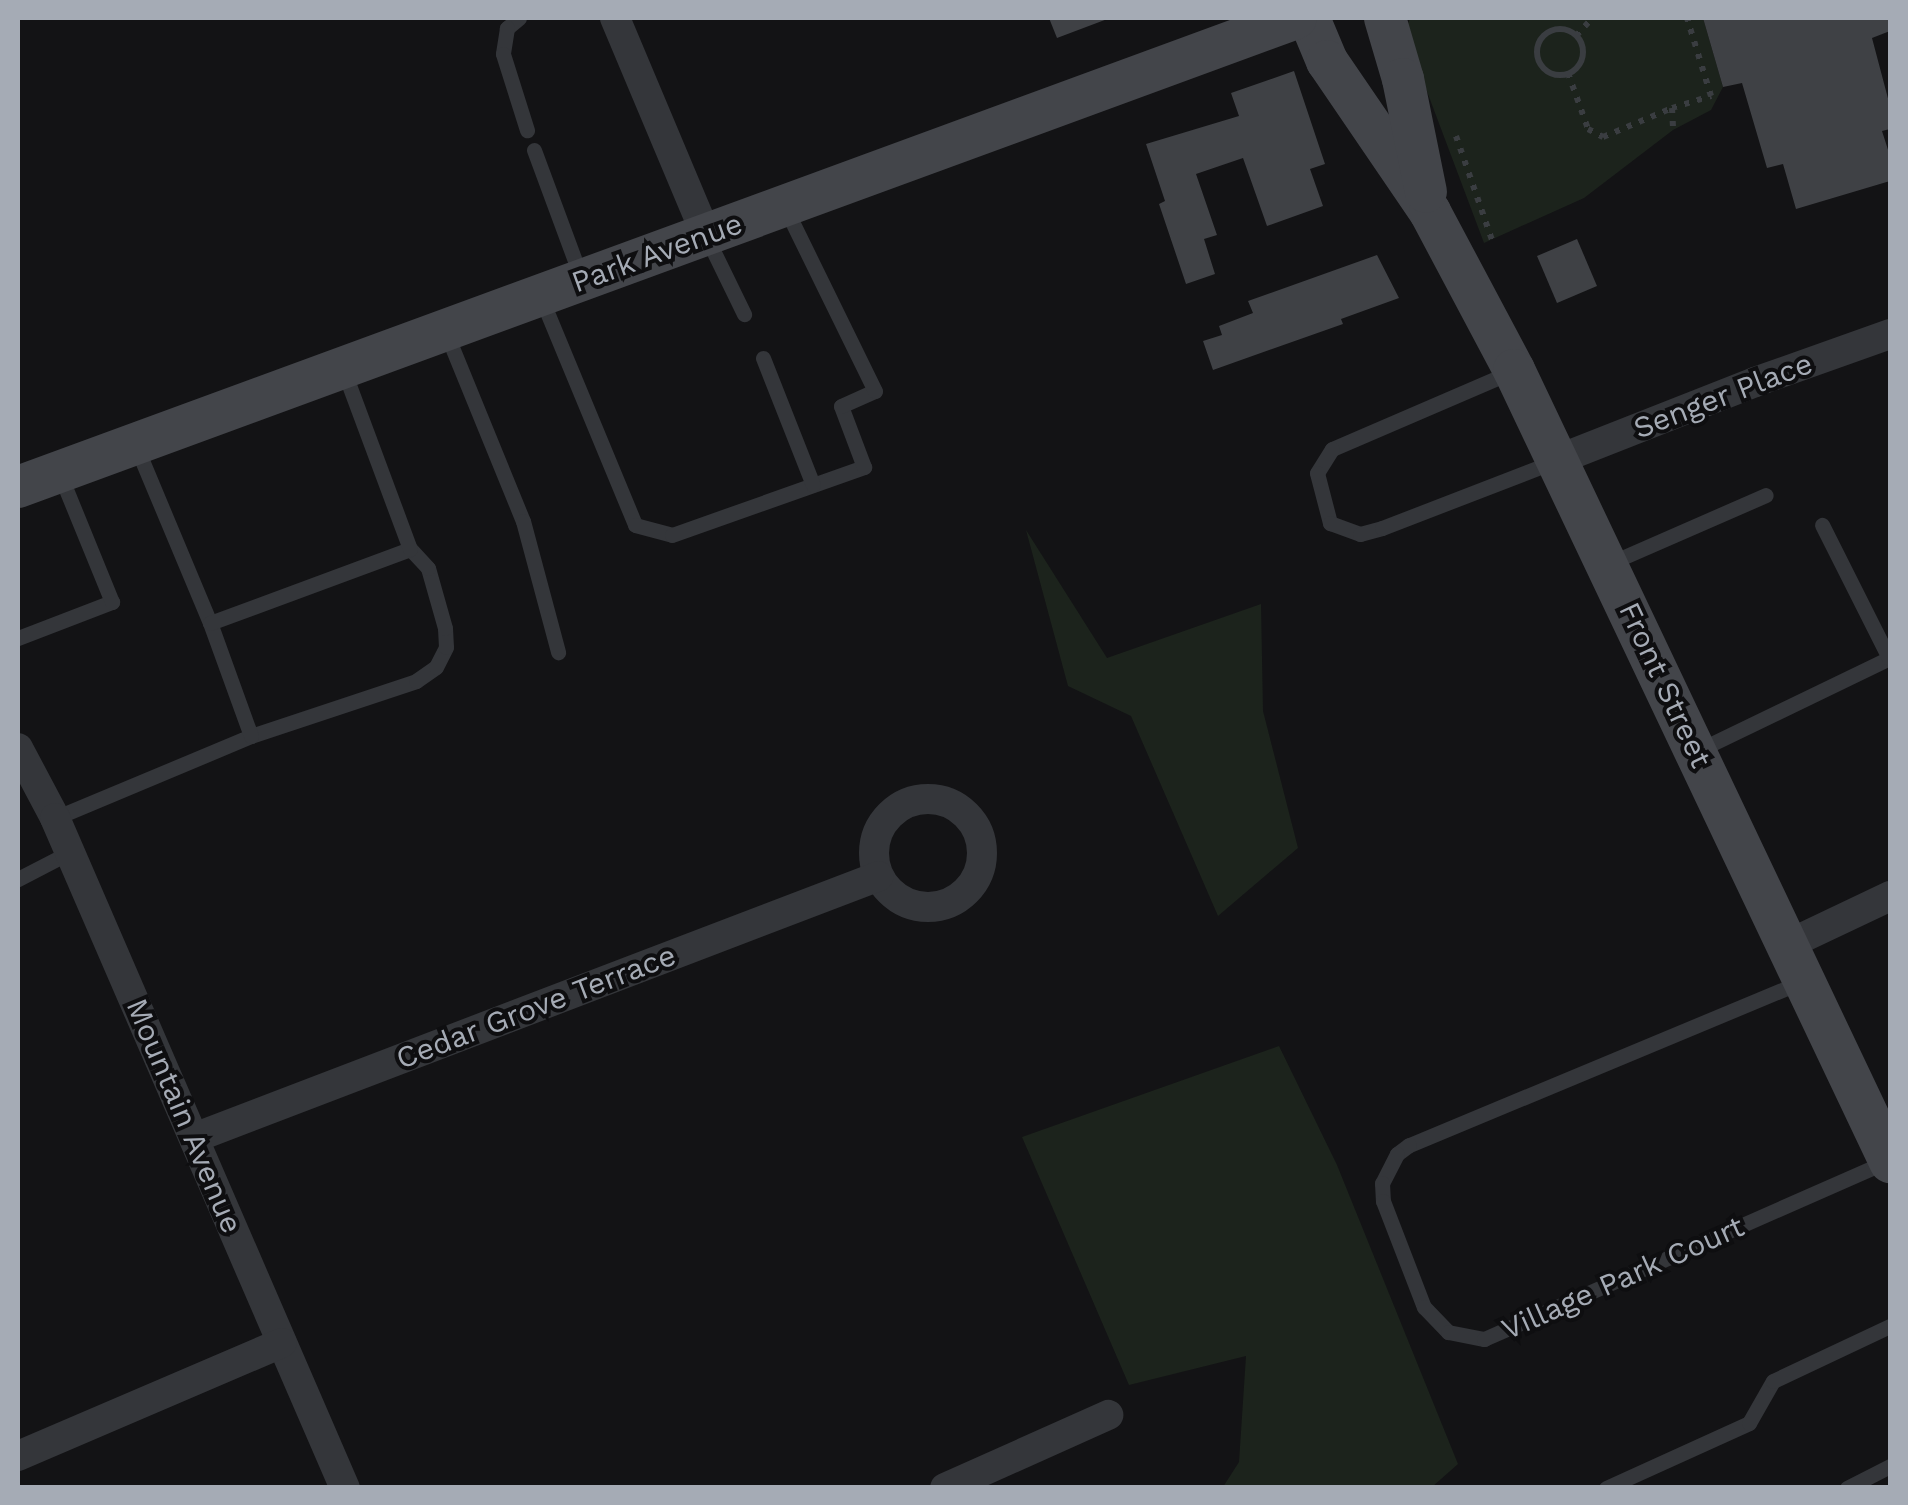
<!DOCTYPE html>
<html>
<head>
<meta charset="utf-8">
<style>
  body { margin:0 }
  #map { position:relative; width:1908px; height:1505px; overflow:hidden; background:#131315; font-family:"Work Sans",sans-serif }
  div>[style] { position:absolute }
  [style*='--x'] { left:calc(var(--x)*1px); top:calc(var(--y)*1px); width:calc(var(--w)*1px); rotate:calc(var(--a)*1deg) }
  .green>* { inset:0; background:#1c231c }
  .building>* { inset:0; background:#3f4145 }
  .path>* { height:6px; margin-top:-3px; transform-origin:0; background:repeating-linear-gradient(90deg,#3a3d41 0 5px,transparent 0 13px) }
  .path>.ring { margin:-3px; padding:0; box-sizing:content-box; background:none; border:6px solid #3a3d41; border-radius:50% }
  .lane>* { height:15px; margin:-7.5px; padding:0 7.5px; transform-origin:7.5px; border-radius:7.5px; background:#34363a }
  .street>* { height:30px; margin:-15px; padding:0 15px; transform-origin:15px; border-radius:15px; background:#34363a }
  .street>.ring { margin:-15px; padding:0; box-sizing:content-box; background:none; border:30px solid #34363a; border-radius:50% }
  .secondary>* { height:42px; margin:-21px; padding:0 21px; transform-origin:21px; border-radius:21px; background:#43454a }
  span { translate:-50% -50%; white-space:nowrap; text-align:center; line-height:1.15; -webkit-text-stroke:8px #0e0e10; paint-order:stroke }
  .street-label { font-size:30px; color:#a5abb5 }
  .frame { position:absolute; inset:0; border:20px solid #a5abb5; pointer-events:none }
</style>
</head>
<body>
<div id="map">
  <div class="green">
    <i style="clip-path:polygon(1410px 18px,1703px 18px,1723px 87px,1711px 110px,1673px 130px,1584px 198px,1484px 243px,1405px 33px)"></i>
    <i style="clip-path:polygon(1026px 530px,1107px 658px,1261px 604px,1263px 711px,1298px 848px,1218px 916px,1131px 716px,1068px 686px)"></i>
    <i style="clip-path:polygon(1279px 1046px,1337px 1165px,1458px 1464px,1432px 1487px,1223px 1487px,1239px 1462px,1246px 1356px,1129px 1385px,1022px 1137px)"></i>
  </div>
  <div class="building">
    <i style="clip-path:polygon(1049px 18px,1110px 18px,1057px 38px)"></i>
    <i style="clip-path:polygon(1703px 18px,1890px 18px,1890px 31px,1872px 38px,1890px 106px,1890px 129px,1882px 131px,1890px 156px,1890px 181px,1796px 209px,1783px 164px,1767px 168px,1742px 83px,1723px 87px)"></i>
    <i style="clip-path:polygon(1294px 71px,1325px 164px,1310px 169px,1323px 206px,1267px 226px,1243px 158px,1196px 174px,1217px 235px,1204px 239px,1215px 274px,1186px 284px,1159px 204px,1165px 201px,1146px 144px,1239px 116px,1231px 93px)"></i>
    <i style="clip-path:polygon(1577px 239px,1597px 286px,1557px 303px,1537px 256px)"></i>
    <i style="clip-path:polygon(1377px 255px,1399px 298px,1341px 319px,1343px 324px,1213px 370px,1203px 341px,1222px 335px,1219px 326px,1253px 313px,1248px 301px)"></i>
  </div>
  <div class="path">
    <i class="ring" style="left:1537px;top:29px;width:40px;height:40px"></i>
    <i style="--x:1576;--y:36;--w:24;--a:-48"></i>
    <i style="--x:1568;--y:73;--w:59;--a:70.3"></i>
    <i style="--x:1588;--y:129;--w:17;--a:28"></i>
    <i style="--x:1603;--y:137;--w:75;--a:-22.8"></i>
    <i style="--x:1672;--y:108;--w:22;--a:87"></i>
    <i style="--x:1672;--y:108;--w:41;--a:-17.1"></i>
    <i style="--x:1711;--y:96;--w:82;--a:-107.1"></i>
    <i style="--x:1456;--y:136;--w:110;--a:70.9"></i>
  </div>
  <div class="lane">
    <i style="--x:519;--y:18;--w:16;--a:140"></i>
    <i style="--x:507;--y:28;--w:26;--a:99"></i>
    <i style="--x:503;--y:54;--w:80;--a:72.5"></i>
    <i style="--x:534;--y:150;--w:135;--a:69.7"></i>
    <i style="--x:706;--y:236;--w:87;--a:64"></i>
    <i style="--x:542;--y:300;--w:243;--a:67.5"></i>
    <i style="--x:635;--y:525;--w:38;--a:15"></i>
    <i style="--x:672;--y:535;--w:204;--a:-19.5"></i>
    <i style="--x:864;--y:467;--w:65;--a:-110.7"></i>
    <i style="--x:841;--y:406;--w:37;--a:-24"></i>
    <i style="--x:875;--y:391;--w:205;--a:-116.1"></i>
    <i style="--x:447;--y:335;--w:201;--a:67.8"></i>
    <i style="--x:523;--y:521;--w:136;--a:75"></i>
    <i style="--x:763;--y:358;--w:136;--a:68.5"></i>
    <i style="--x:1511;--y:372;--w:195;--a:156.7"></i>
    <i style="--x:1332;--y:449;--w:28;--a:122"></i>
    <i style="--x:1317;--y:473;--w:52;--a:75.4"></i>
    <i style="--x:1330;--y:523;--w:32;--a:20"></i>
    <i style="--x:1360;--y:534;--w:23;--a:-15"></i>
    <i style="--x:1382;--y:528;--w:186;--a:-21.1"></i>
    <i style="--x:136;--y:446;--w:192;--a:67.3"></i>
    <i style="--x:1608;--y:564;--w:172;--a:-23.6"></i>
    <i style="--x:18;--y:638;--w:101;--a:-21"></i>
    <i style="--x:112;--y:602;--w:140;--a:-112.2"></i>
    <i style="--x:251;--y:736;--w:174;--a:-18.4"></i>
    <i style="--x:416;--y:681;--w:24;--a:-35"></i>
    <i style="--x:436;--y:667;--w:22;--a:-63"></i>
    <i style="--x:446;--y:647;--w:19;--a:-93"></i>
    <i style="--x:445;--y:628;--w:62;--a:-105.8"></i>
    <i style="--x:428;--y:568;--w:26;--a:-133"></i>
    <i style="--x:1699;--y:750;--w:211;--a:-25.8"></i>
    <i style="--x:1889;--y:658;--w:149;--a:-116.7"></i>
    <i style="--x:55;--y:818;--w:212;--a:-22.7"></i>
    <i style="--x:251;--y:736;--w:120;--a:-109.9"></i>
    <i style="--x:210;--y:623;--w:213;--a:-20.3"></i>
    <i style="--x:410;--y:549;--w:189;--a:-110.4"></i>
    <i style="--x:18;--y:879;--w:59;--a:-27.4"></i>
    <i style="--x:1801;--y:982;--w:425;--a:157.4"></i>
    <i style="--x:1409;--y:1145;--w:15;--a:143"></i>
    <i style="--x:1397;--y:1154;--w:33;--a:117"></i>
    <i style="--x:1382;--y:1183;--w:18;--a:87"></i>
    <i style="--x:1383;--y:1201;--w:114;--a:68.9"></i>
    <i style="--x:1424;--y:1307;--w:35;--a:46"></i>
    <i style="--x:1448;--y:1332;--w:37;--a:11"></i>
    <i style="--x:1484;--y:1339;--w:441;--a:-23.8"></i>
    <i style="--x:1606;--y:1488;--w:157;--a:-24.4"></i>
    <i style="--x:1749;--y:1423;--w:48;--a:-60.3"></i>
    <i style="--x:1773;--y:1381;--w:129;--a:-25.2"></i>
    <i style="--x:1847;--y:1488;--w:48;--a:-27.1"></i>
  </div>
  <div class="street">
    <i style="--x:615;--y:18;--w:235;--a:67.2"></i>
    <i style="--x:1557;--y:460;--w:213;--a:-21.5"></i>
    <i style="--x:1755;--y:382;--w:143;--a:-19.6"></i>
    <i style="--x:18;--y:748;--w:79;--a:62.1"></i>
    <i style="--x:55;--y:818;--w:730;--a:66.6"></i>
    <i class="ring" style="left:874px;top:799px;width:78px;height:78px"></i>
    <i style="--x:1787;--y:945;--w:114;--a:-25.4"></i>
    <i style="--x:194;--y:1138;--w:733;--a:-20.93"></i>
    <i style="--x:18;--y:1456;--w:287;--a:-23.2"></i>
    <i style="--x:945;--y:1488;--w:179;--a:-24.1"></i>
  </div>
  <div class="secondary">
    <i style="--x:1309;--y:18;--w:47;--a:67.3"></i>
    <i style="--x:1327;--y:61;--w:183;--a:55.7"></i>
    <i style="--x:1430;--y:212;--w:179;--a:62"></i>
    <i style="--x:1514;--y:370;--w:877;--a:64.6"></i>
    <i style="--x:1385;--y:18;--w:64;--a:73.6"></i>
    <i style="--x:1403;--y:79;--w:115;--a:78.5"></i>
    <i style="--x:18;--y:487;--w:1361;--a:-20.15"></i>
  </div>
  <div class="street-label">
    <span style="left:657px;top:253px;rotate:-20deg">Park Avenue</span>
    <span style="left:1723px;top:396px;rotate:-21deg">Senger Place</span>
    <span style="left:1665px;top:685px;rotate:65deg">Front Street</span>
    <span style="left:536px;top:1007px;rotate:-21deg">Cedar Grove Terrace</span>
    <span style="left:184px;top:1116px;rotate:67deg">Mountain Avenue</span>
    <span style="left:1623px;top:1278px;rotate:-24deg">Village Park Court</span>
  </div>
  <div class="frame"></div>
</div>
</body>
</html>
